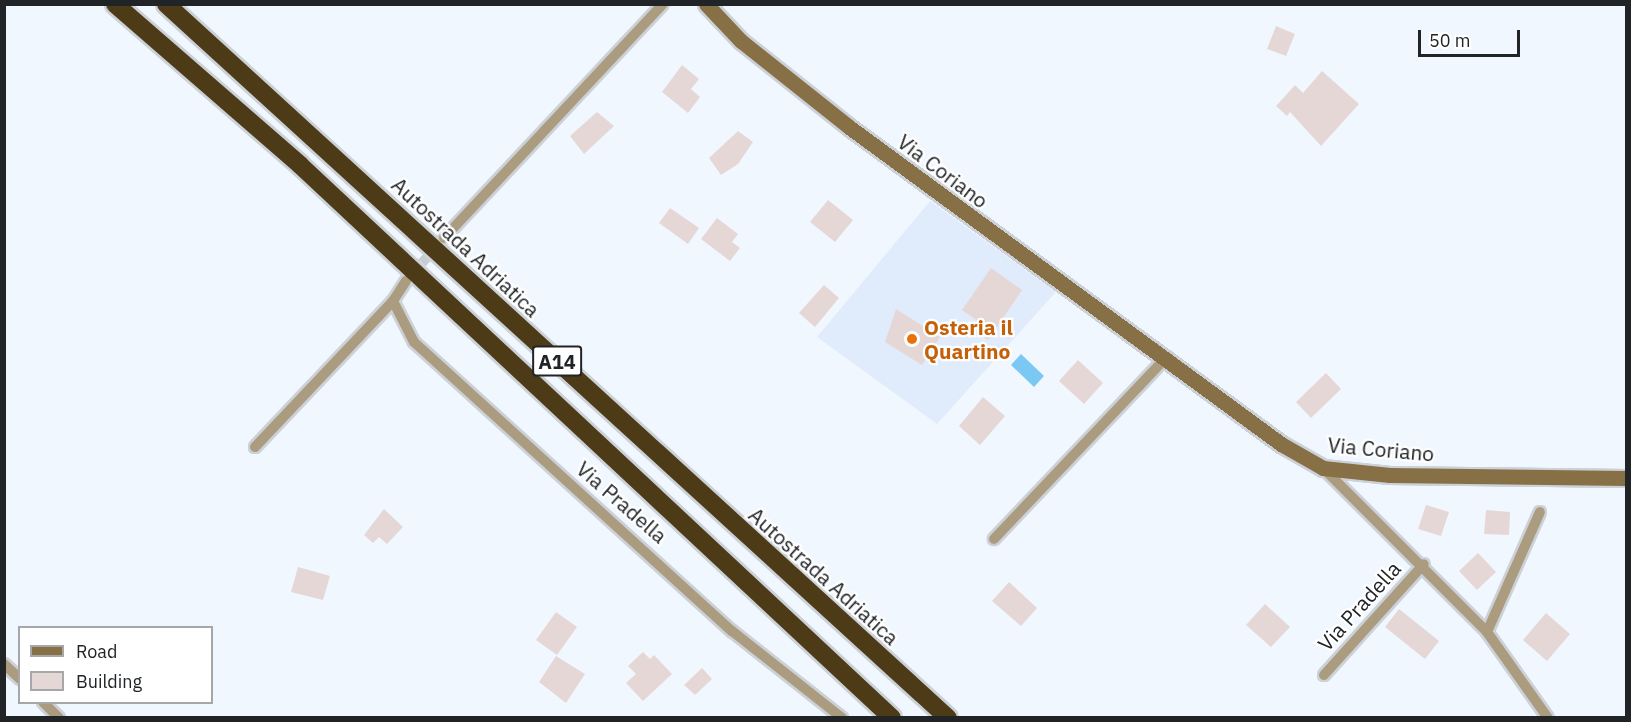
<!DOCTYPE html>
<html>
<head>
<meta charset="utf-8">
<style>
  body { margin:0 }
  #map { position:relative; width:1631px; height:722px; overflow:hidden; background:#f1f7ff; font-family:"IBM Plex Sans",sans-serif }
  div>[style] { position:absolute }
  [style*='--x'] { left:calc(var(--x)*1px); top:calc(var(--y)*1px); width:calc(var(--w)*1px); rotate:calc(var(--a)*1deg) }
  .built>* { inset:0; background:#e0ebfc }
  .water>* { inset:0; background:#7bc8f3 }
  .building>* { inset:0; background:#e5d7d5 }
  .street-tunnel>* { height:10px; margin-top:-5px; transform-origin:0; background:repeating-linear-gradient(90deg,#c7cdd4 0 10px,transparent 0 15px) }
  .roads { filter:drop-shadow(2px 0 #ccd1d8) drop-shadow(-2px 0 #ccd1d8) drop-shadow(0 2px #ccd1d8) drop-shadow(0 -2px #ccd1d8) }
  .street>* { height:10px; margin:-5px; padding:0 5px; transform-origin:5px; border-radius:5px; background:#ab9c7f }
  .secondary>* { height:15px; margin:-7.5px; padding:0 7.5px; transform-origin:7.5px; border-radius:7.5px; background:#877045 }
  .highway>* { height:18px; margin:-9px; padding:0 9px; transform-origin:9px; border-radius:9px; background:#4c3b16 }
  .dots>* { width:16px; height:16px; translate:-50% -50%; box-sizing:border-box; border:3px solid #fff; border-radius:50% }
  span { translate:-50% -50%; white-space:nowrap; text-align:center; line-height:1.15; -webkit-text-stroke:4.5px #fff; paint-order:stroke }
  .shield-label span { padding:2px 4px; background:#fff; border:2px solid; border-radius:4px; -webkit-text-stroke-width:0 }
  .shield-label { font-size:20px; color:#212427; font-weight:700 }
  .street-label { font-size:21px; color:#212427 }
  .food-label { font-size:21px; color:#c56008; font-weight:700 }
  .left { translate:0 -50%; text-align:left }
  .frame { position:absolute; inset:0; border:6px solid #212427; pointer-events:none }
  .legend { position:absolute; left:18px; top:626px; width:195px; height:78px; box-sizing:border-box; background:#fff; border:2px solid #a6a7a9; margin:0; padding:8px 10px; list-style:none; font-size:18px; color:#212427 }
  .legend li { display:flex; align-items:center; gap:12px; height:30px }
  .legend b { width:30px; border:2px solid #a6a7a9 }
  .scale { position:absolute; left:1418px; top:30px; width:102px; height:27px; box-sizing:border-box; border:3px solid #212427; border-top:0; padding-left:8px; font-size:18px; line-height:21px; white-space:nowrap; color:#212427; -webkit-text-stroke:4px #fff; paint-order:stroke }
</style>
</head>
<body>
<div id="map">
  <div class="built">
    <i style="clip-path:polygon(930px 201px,1056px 292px,937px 424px,817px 337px)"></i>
  </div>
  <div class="water">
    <i style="clip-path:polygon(1021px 354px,1044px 376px,1034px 387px,1011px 365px)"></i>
  </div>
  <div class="building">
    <i style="clip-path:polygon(1276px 26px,1295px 34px,1286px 56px,1267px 49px)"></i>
    <i style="clip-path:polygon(682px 65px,699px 79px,691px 89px,700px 97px,688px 113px,662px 92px)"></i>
    <i style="clip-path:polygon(1322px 71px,1359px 104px,1321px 146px,1290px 112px,1287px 116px,1276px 106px,1295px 85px,1303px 93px)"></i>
    <i style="clip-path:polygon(597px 112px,614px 126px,584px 154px,570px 136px)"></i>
    <i style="clip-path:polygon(738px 131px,753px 142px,738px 164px,721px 175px,709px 158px)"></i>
    <i style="clip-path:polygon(828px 200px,853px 220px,835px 242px,810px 222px)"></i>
    <i style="clip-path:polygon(670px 208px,699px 228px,688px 244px,659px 223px)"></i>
    <i style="clip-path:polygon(717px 218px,738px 234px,732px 242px,740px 248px,730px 261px,701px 239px)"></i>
    <i style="clip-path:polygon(991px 268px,1022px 290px,988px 340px,979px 334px,985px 326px,962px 310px)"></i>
    <i style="clip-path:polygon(824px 285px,839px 298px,815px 327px,799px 313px)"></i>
    <i style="clip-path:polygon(896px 309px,940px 337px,922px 365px,885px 342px)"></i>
    <i style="clip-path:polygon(1078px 360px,1103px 383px,1084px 404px,1059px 381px)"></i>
    <i style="clip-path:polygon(1326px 373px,1341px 389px,1311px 418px,1296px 402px)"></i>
    <i style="clip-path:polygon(983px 397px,1005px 416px,980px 445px,959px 426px)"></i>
    <i style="clip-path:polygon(1426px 505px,1449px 512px,1441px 536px,1418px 529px)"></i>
    <i style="clip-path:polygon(384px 509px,403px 527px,387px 544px,379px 537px,373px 543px,364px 535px)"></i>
    <i style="clip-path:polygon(1486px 510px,1510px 512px,1509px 535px,1484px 534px)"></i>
    <i style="clip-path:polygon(1478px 553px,1496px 572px,1477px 590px,1459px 571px)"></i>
    <i style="clip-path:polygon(298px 567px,330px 576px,323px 600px,291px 592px)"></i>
    <i style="clip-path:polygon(1009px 582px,1037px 608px,1021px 626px,992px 601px)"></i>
    <i style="clip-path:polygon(1265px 604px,1290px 627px,1271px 647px,1246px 625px)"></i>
    <i style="clip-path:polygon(1399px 609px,1439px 641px,1425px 659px,1385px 627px)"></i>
    <i style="clip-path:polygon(556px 612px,577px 627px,557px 655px,536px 640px)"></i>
    <i style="clip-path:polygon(1546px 613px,1570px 634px,1547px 661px,1523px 640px)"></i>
    <i style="clip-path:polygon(643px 652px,650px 659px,654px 655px,672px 674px,643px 701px,626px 683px,636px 674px,628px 666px)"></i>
    <i style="clip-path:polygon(556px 656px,585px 674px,566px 703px,539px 682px)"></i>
    <i style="clip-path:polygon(702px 668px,712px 679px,695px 695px,684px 685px)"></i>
  </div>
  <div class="street-tunnel">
    <i style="--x:412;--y:274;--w:39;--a:-48"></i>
  </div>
  <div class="roads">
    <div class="street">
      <i style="--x:444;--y:238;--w:320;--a:-46.9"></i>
      <i style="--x:406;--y:281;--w:24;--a:123"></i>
      <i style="--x:393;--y:301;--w:46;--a:62.9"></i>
      <i style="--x:414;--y:342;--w:430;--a:42.3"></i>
      <i style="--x:732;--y:631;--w:140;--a:38.3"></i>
      <i style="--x:255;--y:447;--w:201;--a:-46.6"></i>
      <i style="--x:1323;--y:468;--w:232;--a:45"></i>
      <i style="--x:1487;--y:632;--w:105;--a:54.7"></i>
      <i style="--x:994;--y:539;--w:251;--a:-46.5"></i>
      <i style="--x:1487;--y:632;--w:131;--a:-66.2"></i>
      <i style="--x:4;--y:664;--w:22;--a:43"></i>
      <i style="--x:1324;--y:675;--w:149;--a:-48"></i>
      <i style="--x:43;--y:702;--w:23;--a:45"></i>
    </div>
    <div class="secondary">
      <i style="--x:706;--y:4;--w:51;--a:46.6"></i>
      <i style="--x:741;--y:41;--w:138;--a:38.5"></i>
      <i style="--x:849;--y:127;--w:536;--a:36.27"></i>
      <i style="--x:1281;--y:444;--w:48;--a:29.7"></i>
      <i style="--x:1323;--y:468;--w:67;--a:6"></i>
      <i style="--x:1390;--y:475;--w:236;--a:0.7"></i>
    </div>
    <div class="highway">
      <i style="--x:115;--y:4;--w:245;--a:41"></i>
      <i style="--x:300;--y:165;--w:810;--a:43.05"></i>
      <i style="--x:166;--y:4;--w:1059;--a:42.4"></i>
    </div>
  </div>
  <div class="dots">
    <i style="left:912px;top:339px;background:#e8710a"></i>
  </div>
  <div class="shield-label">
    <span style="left:557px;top:361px">A14</span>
  </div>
  <div class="street-label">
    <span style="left:943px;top:171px;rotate:37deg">Via Coriano</span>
    <span style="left:466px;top:247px;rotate:43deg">Autostrada Adriatica</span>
    <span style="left:1381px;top:449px;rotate:5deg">Via Coriano</span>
    <span style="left:622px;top:502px;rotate:41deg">Via Pradella</span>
    <span style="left:824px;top:576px;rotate:42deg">Autostrada Adriatica</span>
    <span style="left:1359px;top:606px;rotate:-48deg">Via Pradella</span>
  </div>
  <div class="food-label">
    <span class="left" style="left:924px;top:339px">Osteria il<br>Quartino</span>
  </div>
  <div class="frame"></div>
  <ul class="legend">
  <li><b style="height:8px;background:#877045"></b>Road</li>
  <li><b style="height:16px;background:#e5d7d5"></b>Building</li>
  </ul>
  <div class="scale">50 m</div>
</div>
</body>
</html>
